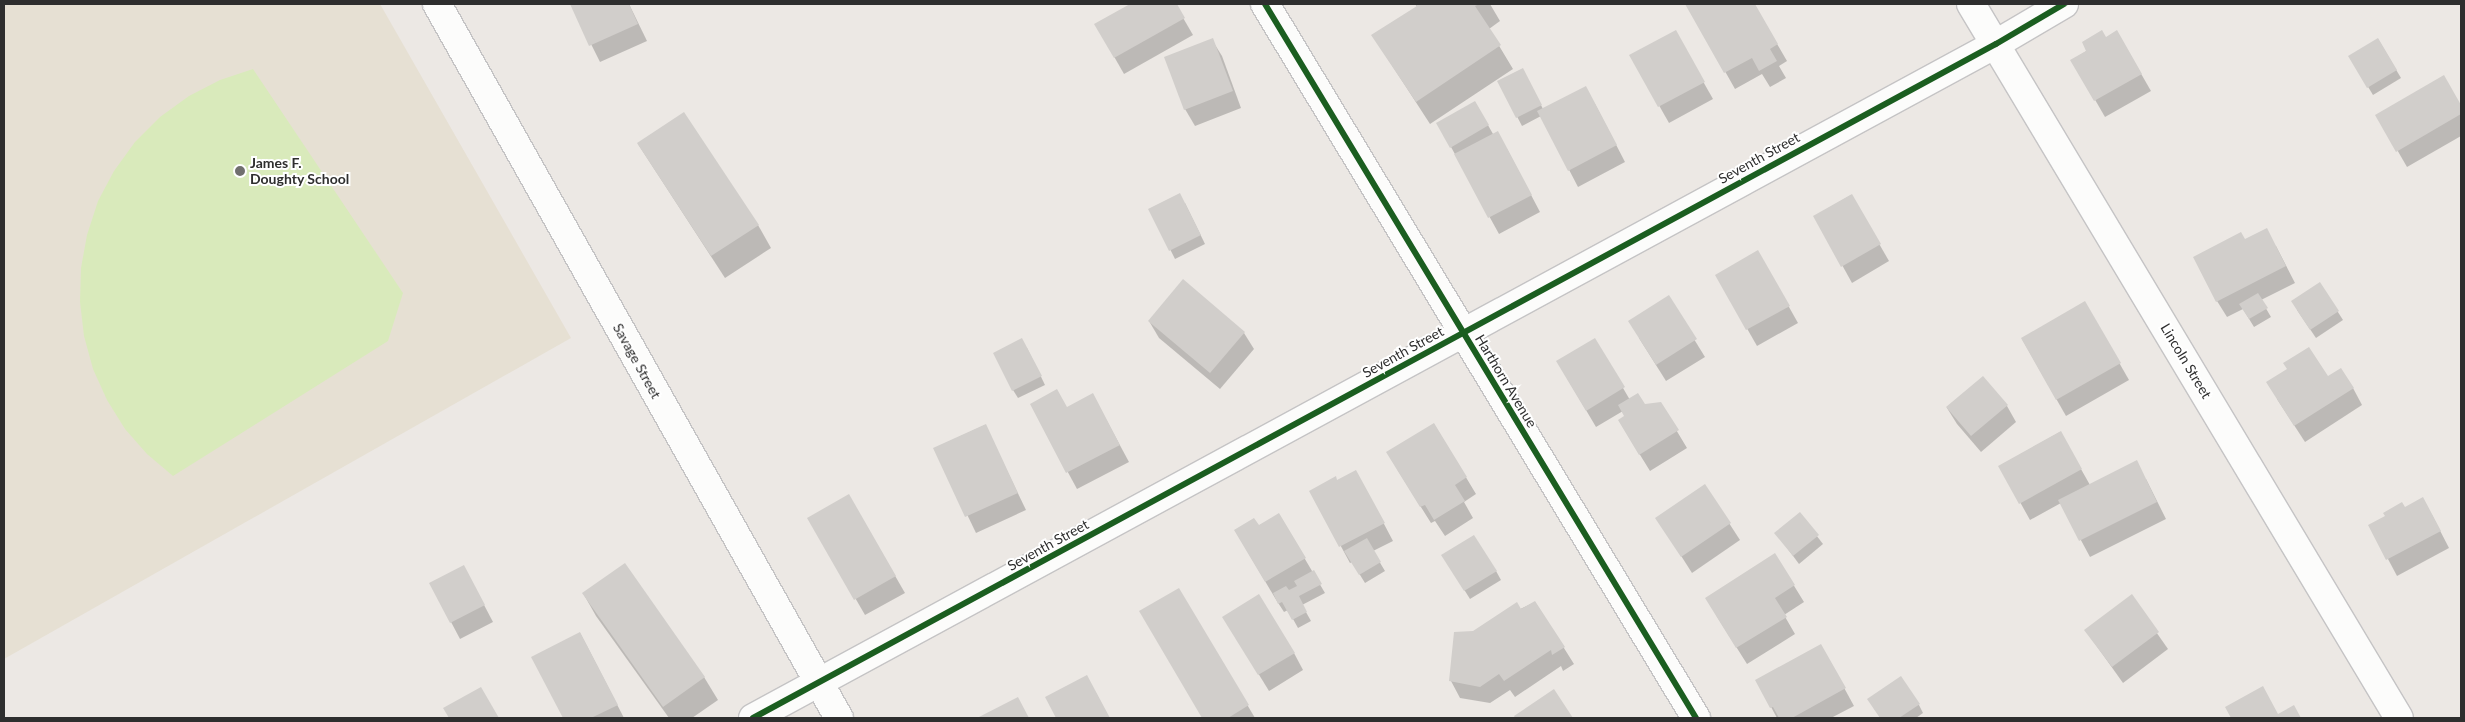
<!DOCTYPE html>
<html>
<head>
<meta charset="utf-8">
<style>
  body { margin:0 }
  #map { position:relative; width:2465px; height:722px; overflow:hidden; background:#ece8e4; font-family:Lato,sans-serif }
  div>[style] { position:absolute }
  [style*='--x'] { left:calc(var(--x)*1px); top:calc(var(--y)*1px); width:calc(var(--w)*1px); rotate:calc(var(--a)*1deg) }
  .education>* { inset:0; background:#e6e0d3 }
  .pitch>* { inset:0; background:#d9eabb }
  .shadow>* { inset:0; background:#0003 }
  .building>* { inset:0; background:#d1cecb }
  .roads { filter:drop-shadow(1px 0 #c5c4c5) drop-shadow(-1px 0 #c5c4c5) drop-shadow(0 1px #c5c4c5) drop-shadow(0 -1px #c5c4c5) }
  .minor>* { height:28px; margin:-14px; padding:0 14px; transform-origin:14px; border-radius:14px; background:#fcfcfb }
  .cycleway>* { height:6px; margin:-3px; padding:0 3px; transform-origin:3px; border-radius:3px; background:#1b5e20 }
  .dots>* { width:14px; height:14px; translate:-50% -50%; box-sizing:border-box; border:2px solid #fff; border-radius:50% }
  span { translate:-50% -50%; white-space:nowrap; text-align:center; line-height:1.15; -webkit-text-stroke:4px #fff; paint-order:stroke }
  .street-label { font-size:14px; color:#2e2e2e }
  .poi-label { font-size:14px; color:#2e2e2e; font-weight:700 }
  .left { translate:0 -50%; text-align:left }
  .frame { position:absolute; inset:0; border:5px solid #2e2e2e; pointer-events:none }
</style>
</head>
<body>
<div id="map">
  <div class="education">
    <i style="clip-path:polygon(4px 4px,380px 4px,571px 338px,4px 659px)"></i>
  </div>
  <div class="pitch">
    <i style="clip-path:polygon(253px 69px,403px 293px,388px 341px,173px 476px,147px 454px,125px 429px,107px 400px,93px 369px,84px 336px,80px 302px,81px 268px,87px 235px,98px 201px,114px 171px,135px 142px,160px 117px,189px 96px,220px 80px)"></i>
  </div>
  <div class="shadow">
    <i style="clip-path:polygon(571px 4px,629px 4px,647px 41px,600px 62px)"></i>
    <i style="clip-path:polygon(1133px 4px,1175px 4px,1193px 35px,1124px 74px,1096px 25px)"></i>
    <i style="clip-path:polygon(1415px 4px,1490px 4px,1500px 21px,1489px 29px,1513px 69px,1430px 124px,1373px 36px,1417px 7px)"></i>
    <i style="clip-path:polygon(1687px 4px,1754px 4px,1787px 61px,1779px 66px,1786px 78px,1770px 87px,1762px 74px,1735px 89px)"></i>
    <i style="clip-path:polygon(1675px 32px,1713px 99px,1669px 123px,1631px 56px)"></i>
    <i style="clip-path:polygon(2117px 32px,2151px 91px,2105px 117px,2072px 60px)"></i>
    <i style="clip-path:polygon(2378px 39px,2401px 78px,2373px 95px,2350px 57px)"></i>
    <i style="clip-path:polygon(1212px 40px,1222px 56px,1241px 108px,1195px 126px,1185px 109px)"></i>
    <i style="clip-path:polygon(2443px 77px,2461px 108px,2461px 136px,2407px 167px,2377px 115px)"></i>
    <i style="clip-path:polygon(1527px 78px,1543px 109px,1595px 104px,1625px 162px,1578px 187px,1541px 116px,1522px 126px,1499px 82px)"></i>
    <i style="clip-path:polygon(1475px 102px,1493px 134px,1507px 149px,1540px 212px,1499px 234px,1451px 147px)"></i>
    <i style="clip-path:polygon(638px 144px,758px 225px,771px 248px,725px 278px)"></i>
    <i style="clip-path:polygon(1851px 195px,1889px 261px,1852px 283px,1815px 216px)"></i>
    <i style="clip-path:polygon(1185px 203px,1205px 244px,1175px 259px,1150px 209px)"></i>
    <i style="clip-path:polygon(2245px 240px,2276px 246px,2295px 283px,2261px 300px,2271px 317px,2254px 327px,2243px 309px,2227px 317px,2217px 301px)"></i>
    <i style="clip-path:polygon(1758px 252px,1798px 323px,1757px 346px,1717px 276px)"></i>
    <i style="clip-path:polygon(2320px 284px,2343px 320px,2316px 338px,2297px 310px)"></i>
    <i style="clip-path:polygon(1668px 297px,1705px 357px,1666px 381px,1639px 338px)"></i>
    <i style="clip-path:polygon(2085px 303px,2129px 380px,2066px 416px,2022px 339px)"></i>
    <i style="clip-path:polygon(1149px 321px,1244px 333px,1254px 349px,1220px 389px,1159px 338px)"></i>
    <i style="clip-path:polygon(1595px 340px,1630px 400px,1645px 405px,1660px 403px,1687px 448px,1650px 471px,1629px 437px,1626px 416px,1623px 411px,1596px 427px,1567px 378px)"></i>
    <i style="clip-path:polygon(1027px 348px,1045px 385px,1018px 398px,1013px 390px)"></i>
    <i style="clip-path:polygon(2327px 378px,2353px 388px,2362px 405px,2305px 442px,2277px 399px)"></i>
    <i style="clip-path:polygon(1031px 404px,1102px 412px,1129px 462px,1077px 489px)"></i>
    <i style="clip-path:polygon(2007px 406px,2016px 422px,1981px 452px,1957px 424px,1947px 408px)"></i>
    <i style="clip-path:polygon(1434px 424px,1476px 494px,1464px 502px,1473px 518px,1445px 536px,1435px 521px,1431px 523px,1397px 469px)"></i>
    <i style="clip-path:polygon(985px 425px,1026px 510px,976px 533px,935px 448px)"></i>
    <i style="clip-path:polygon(2060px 432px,2090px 485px,2146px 479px,2166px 519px,2090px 557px,2061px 503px,2030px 520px,2000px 466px)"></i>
    <i style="clip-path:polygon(1338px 481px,1365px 488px,1393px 541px,1373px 551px,1385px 571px,1365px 583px,1352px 562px,1350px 563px,1311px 491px)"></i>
    <i style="clip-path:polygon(1705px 486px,1740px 540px,1692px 573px,1657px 518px)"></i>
    <i style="clip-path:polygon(849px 496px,905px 593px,865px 615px,809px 518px)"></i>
    <i style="clip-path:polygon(2405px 509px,2432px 515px,2449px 548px,2397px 576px,2388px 559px)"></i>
    <i style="clip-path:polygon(1800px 514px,1823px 544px,1799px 564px,1776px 533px)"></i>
    <i style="clip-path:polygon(1279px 515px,1325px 593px,1302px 605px,1311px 621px,1298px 628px,1288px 610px,1284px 612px,1275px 598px,1235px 530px,1258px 526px)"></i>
    <i style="clip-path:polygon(1775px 555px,1804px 602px,1784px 615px,1795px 634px,1747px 664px,1716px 615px)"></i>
    <i style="clip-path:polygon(1448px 564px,1496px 571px,1501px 580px,1470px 599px)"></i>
    <i style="clip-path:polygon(431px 584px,473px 584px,493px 622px,460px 639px)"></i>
    <i style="clip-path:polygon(1179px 590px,1255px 718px,1203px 718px,1141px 612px)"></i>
    <i style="clip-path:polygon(583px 593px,704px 677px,718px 700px,692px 718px,669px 718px,596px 616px)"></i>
    <i style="clip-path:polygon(2131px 596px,2168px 649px,2123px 683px,2086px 631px)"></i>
    <i style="clip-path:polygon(1535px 602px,1574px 664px,1563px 671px,1561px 666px,1515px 697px,1510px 690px,1490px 703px,1460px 698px,1451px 681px,1473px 632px)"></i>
    <i style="clip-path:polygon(580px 633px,589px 650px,624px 718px,564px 718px,533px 657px)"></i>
    <i style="clip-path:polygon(1234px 634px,1294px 653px,1303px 670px,1269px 691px)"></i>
    <i style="clip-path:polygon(1830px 662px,1854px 706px,1831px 718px,1777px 718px,1757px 681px)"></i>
    <i style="clip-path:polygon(1554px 691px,1572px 718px,1516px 718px,1515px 717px)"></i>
    <i style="clip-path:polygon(1096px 693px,1109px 718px,1058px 718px,1047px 698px)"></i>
    <i style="clip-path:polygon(1919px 705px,1923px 713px,1916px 718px,1881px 718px,1873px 707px)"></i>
    <i style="clip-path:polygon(2226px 707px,2278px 715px,2293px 707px,2299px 718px,2233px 718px)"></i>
  </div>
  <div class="building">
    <i style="clip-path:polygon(570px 4px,629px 4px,638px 24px,589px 46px)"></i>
    <i style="clip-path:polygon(1130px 4px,1177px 4px,1185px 18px,1114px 58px,1094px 24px)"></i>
    <i style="clip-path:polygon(1415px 4px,1479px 4px,1475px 6px,1501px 45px,1416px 102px,1371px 35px,1417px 6px)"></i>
    <i style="clip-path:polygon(1685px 4px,1755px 4px,1778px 44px,1770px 49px,1777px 61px,1759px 71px,1752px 58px,1724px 73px)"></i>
    <i style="clip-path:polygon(1676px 30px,1705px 82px,1658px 107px,1629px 55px)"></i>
    <i style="clip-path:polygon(2102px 30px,2106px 37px,2117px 30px,2142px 74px,2094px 101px,2070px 60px,2086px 51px,2082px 42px)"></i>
    <i style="clip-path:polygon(1213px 38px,1233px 91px,1184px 110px,1164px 57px)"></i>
    <i style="clip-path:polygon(2378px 38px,2397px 70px,2367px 88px,2348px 56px)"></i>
    <i style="clip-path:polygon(1523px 68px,1542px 105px,1516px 118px,1497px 81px)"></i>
    <i style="clip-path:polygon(2444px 75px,2461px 105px,2461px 114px,2396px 152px,2375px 115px)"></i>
    <i style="clip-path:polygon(1586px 86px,1617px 145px,1568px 171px,1537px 111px)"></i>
    <i style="clip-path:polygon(1475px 101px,1489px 125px,1450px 148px,1436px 123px)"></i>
    <i style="clip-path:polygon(684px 112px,759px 225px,711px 256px,637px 143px)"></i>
    <i style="clip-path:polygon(1498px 131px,1532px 195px,1488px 218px,1454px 154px)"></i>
    <i style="clip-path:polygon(1180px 193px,1201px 235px,1169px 251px,1148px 209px)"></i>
    <i style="clip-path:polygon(1852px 194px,1881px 244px,1841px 267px,1813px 216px)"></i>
    <i style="clip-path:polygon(2267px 228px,2286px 266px,2216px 302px,2193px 257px,2241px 232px,2245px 239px)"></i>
    <i style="clip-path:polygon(1758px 250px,1790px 306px,1746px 330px,1715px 275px)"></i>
    <i style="clip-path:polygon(1183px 279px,1245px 332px,1210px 373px,1148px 321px)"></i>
    <i style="clip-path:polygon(2320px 282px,2339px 311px,2310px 330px,2291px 301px)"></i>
    <i style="clip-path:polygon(2258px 293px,2268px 308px,2249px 319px,2239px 304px)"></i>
    <i style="clip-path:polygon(1669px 295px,1697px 339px,1656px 365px,1628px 321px)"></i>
    <i style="clip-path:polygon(2085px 301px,2121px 363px,2056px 400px,2021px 338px)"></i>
    <i style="clip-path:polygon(1022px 338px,1042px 376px,1012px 391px,993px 353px)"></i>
    <i style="clip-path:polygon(1595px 338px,1625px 387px,1586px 411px,1556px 361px)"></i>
    <i style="clip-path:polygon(2309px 347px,2328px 376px,2341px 368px,2354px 388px,2294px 426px,2266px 382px,2287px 369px,2283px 363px)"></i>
    <i style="clip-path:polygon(1983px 376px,2008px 405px,1971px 436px,1946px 407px)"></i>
    <i style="clip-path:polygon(1057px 389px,1067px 407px,1093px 393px,1120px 445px,1066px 473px,1030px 404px)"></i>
    <i style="clip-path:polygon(1638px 393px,1645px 404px,1661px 402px,1679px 430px,1639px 455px,1618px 420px,1624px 416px,1618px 405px)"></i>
    <i style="clip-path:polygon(1434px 423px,1467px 477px,1455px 485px,1465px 501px,1434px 520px,1425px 505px,1420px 507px,1386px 452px)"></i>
    <i style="clip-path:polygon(986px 424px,1018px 493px,965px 517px,933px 448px)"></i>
    <i style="clip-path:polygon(2061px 431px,2082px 469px,2019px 504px,1998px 466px)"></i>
    <i style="clip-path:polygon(2137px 460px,2157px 502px,2079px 541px,2058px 500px)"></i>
    <i style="clip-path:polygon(1356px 470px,1385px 523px,1339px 547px,1309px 491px,1336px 476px,1337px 480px)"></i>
    <i style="clip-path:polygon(1705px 484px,1731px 523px,1681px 557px,1655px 518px)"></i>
    <i style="clip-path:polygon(849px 494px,896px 576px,854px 600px,807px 518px)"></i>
    <i style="clip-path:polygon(2423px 497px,2441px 531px,2386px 560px,2368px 525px,2385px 516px,2383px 513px,2402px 502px,2405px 507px)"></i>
    <i style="clip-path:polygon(1800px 512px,1819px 535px,1793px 556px,1774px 533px)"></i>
    <i style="clip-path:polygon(1279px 513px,1306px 558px,1265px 582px,1234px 530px,1254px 518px,1259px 525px)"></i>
    <i style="clip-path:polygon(1474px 535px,1497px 571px,1464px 591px,1441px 555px)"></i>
    <i style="clip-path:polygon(1367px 538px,1381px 562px,1359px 575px,1344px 551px)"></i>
    <i style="clip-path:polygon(1775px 553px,1795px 585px,1775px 598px,1787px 617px,1736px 648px,1705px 598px)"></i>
    <i style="clip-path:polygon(625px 563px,705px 677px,663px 707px,582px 593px)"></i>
    <i style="clip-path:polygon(464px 565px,485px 605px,450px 623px,429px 583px)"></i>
    <i style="clip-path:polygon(1314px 570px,1322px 584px,1299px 596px,1307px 612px,1292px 620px,1282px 602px,1278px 604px,1273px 593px,1286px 586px,1289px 590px,1297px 586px,1294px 581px)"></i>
    <i style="clip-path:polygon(1179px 588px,1249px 705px,1228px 718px,1202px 718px,1139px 611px)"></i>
    <i style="clip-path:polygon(1259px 594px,1295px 653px,1258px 675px,1222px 617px)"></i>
    <i style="clip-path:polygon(2132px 594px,2159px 632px,2112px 667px,2084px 630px)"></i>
    <i style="clip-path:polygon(1535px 601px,1565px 647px,1552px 655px,1551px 650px,1504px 681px,1499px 674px,1480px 687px,1449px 681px,1454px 632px,1473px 631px,1517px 602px,1521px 609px)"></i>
    <i style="clip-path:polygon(580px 632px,618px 705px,591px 718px,563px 718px,531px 657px)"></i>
    <i style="clip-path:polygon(1821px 644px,1846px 688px,1792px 718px,1779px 718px,1773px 707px,1770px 708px,1755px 680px)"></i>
    <i style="clip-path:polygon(1087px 675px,1110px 718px,1056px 718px,1045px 697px)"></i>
    <i style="clip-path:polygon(1901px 676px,1920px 704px,1899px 718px,1880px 718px,1867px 699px)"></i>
    <i style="clip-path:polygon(2263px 686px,2278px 714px,2294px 705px,2301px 718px,2231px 718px,2225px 707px)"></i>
    <i style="clip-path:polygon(481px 687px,499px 718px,449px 718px,443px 708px)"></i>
    <i style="clip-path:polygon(1554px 689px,1573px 718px,1515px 718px,1514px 716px)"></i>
    <i style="clip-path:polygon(1018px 697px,1029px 718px,977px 718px)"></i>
  </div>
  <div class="roads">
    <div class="minor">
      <i style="--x:437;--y:4;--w:819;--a:60.62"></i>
      <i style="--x:1265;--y:4;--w:834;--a:58.88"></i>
      <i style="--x:1971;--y:4;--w:832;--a:59.06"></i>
      <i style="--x:753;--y:718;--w:1414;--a:-28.47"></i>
      <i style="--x:1996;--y:44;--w:79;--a:-30.5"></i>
    </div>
  </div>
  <div class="cycleway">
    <i style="--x:1265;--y:4;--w:834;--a:58.88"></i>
    <i style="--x:753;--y:718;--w:1414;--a:-28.47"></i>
    <i style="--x:1996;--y:44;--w:79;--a:-30.5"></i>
  </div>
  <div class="dots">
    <i style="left:240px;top:171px;background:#706f6e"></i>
  </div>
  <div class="street-label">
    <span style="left:1759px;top:158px;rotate:-29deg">Seventh Street</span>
    <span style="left:1403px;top:352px;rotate:-29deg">Seventh Street</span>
    <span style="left:637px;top:361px;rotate:61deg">Savage Street</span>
    <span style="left:2186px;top:361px;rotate:59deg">Lincoln Street</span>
    <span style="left:1506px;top:381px;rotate:59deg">Harthorn Avenue</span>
    <span style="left:1048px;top:545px;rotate:-29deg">Seventh Street</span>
  </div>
  <div class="poi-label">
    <span class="left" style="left:250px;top:171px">James F.<br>Doughty School</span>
  </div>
  <div class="frame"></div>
</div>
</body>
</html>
